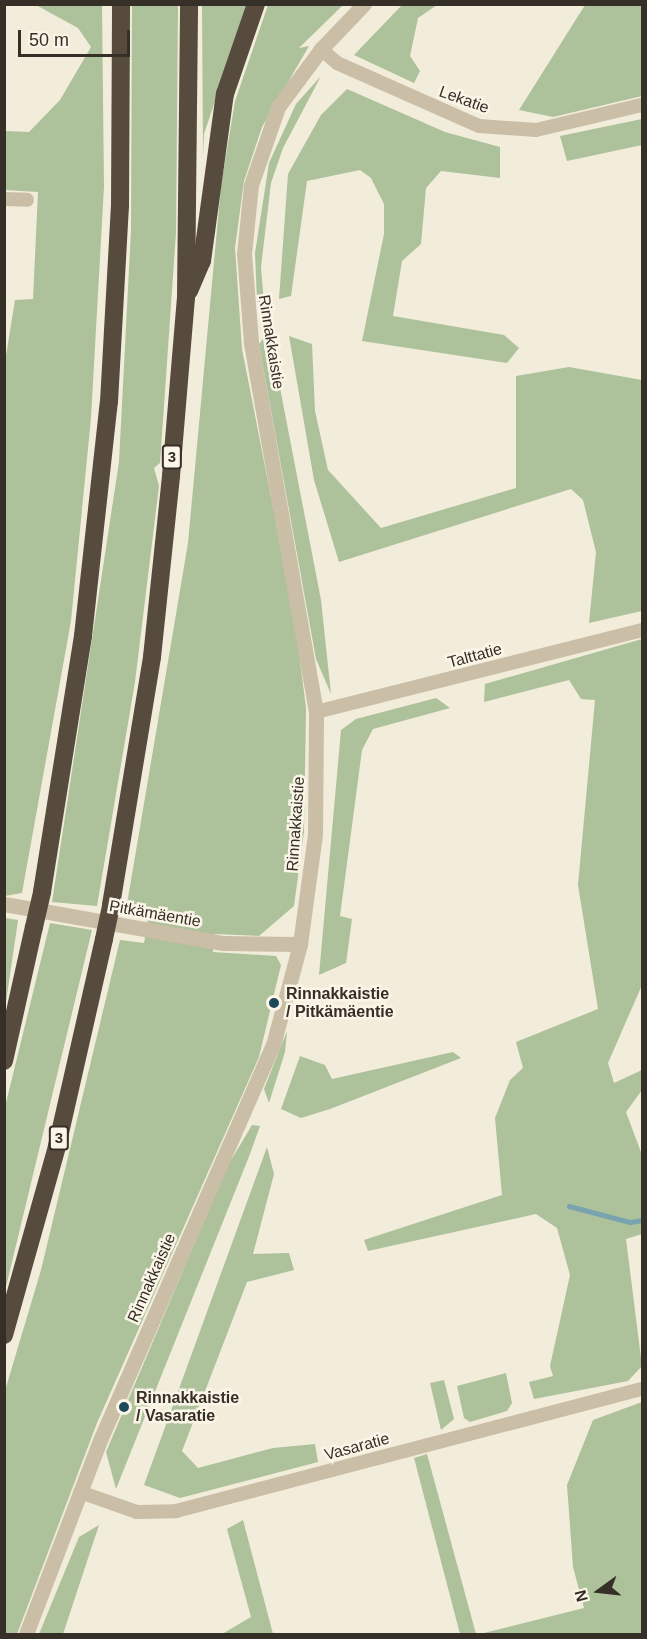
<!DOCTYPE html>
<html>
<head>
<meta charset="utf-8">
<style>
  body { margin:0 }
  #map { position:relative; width:647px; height:1639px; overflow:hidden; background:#f2ecdb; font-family:Helvetica,sans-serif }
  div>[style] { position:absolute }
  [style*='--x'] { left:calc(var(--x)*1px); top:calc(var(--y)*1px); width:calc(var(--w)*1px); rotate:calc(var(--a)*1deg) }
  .green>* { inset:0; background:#adc19b }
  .stream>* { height:4.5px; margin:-2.25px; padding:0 2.25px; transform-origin:2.25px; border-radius:2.25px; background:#79a3af }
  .minor>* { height:14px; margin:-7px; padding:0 7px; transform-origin:7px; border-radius:7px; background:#cabea7 }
  .tertiary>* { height:15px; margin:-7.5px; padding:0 7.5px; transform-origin:7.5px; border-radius:7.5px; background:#cabea7 }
  .motorway>* { height:18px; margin:-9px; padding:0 9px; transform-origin:9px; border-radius:9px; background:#574b3e }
  .motorway-bridge>* { height:18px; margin:-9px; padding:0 9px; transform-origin:9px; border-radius:9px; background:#574b3e }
  .dots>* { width:16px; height:16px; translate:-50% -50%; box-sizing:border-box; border:3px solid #faf5e7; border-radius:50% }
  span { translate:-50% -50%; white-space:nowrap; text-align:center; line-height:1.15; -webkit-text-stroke:5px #faf5e7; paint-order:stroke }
  .shield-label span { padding:2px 4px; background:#faf5e7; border:2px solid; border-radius:4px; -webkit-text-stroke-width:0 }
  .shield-label { font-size:15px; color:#362f27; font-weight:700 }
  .street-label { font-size:16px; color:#362f27 }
  .poi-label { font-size:16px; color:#362f27; font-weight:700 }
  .left { translate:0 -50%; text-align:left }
  .frame { position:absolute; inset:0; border:6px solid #362f27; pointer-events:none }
  .north { position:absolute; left:569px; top:1561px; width:60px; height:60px; -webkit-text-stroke:4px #faf5e7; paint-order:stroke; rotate:255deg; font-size:16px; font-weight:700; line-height:24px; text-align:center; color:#362f27 }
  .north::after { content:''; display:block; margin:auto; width:21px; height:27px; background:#362f27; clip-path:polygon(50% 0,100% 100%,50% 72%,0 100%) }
  .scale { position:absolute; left:18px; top:30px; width:112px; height:27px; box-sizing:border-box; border:3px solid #362f27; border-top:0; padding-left:8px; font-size:18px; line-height:21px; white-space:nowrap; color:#362f27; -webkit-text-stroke:4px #faf5e7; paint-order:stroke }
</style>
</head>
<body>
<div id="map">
  <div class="green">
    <i style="clip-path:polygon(403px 4px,437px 5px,418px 18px,410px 56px,420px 71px,414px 83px,354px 55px)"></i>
    <i style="clip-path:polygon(36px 5px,102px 5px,104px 187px,91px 418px,71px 621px,22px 893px,5px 896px,4px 368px,15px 300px,33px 299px,38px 192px,5px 190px,5px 131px,29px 132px,60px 100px,91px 47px,78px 28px)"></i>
    <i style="clip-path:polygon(132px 5px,178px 5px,176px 233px,160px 463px,154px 468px,159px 486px,135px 682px,97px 906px,52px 902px,119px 462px,131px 230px)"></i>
    <i style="clip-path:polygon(202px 5px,247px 5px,204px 134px,203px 155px)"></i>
    <i style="clip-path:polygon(268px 5px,343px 5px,299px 48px,309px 46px,262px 127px,244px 181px,235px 248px,242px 349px,294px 614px,306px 708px,304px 832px,294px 906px,259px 936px,214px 934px,213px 952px,276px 956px,281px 965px,259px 1057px,97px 1423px,17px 1634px,5px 1634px,4px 1394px,41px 1270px,120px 940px,144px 943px,148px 919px,125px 916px,188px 543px,221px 186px,235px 101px)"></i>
    <i style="clip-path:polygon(585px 5px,642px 5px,642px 96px,553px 117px,519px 110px)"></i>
    <i style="clip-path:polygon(321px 76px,283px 148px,271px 183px,261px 267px,264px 304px,257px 301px,255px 253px,269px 163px,296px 104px)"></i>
    <i style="clip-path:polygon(347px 89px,445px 132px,500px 147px,500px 178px,441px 171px,426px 188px,421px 244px,402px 261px,393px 316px,504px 335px,519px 348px,507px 363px,362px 341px,384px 234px,384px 204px,371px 178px,360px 170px,307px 181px,291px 296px,279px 299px,288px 174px,321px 115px)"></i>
    <i style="clip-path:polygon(642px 119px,642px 145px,567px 161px,560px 136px)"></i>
    <i style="clip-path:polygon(269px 331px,321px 600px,331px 694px,316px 659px,259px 344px)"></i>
    <i style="clip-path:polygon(289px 336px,312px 344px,315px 411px,328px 470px,381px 528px,516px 488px,516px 376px,569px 367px,642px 380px,642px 611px,589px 623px,596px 552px,583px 500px,571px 489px,339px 562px,314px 480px)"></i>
    <i style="clip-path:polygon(642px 639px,642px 985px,608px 1063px,614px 1083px,642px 1070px,642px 1090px,626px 1112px,642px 1155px,642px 1234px,626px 1239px,642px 1366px,628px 1381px,534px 1399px,529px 1382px,553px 1376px,550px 1366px,570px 1275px,557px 1228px,536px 1214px,368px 1251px,364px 1240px,502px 1195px,495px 1118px,510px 1080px,523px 1068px,516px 1042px,598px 1009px,578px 885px,595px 700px,581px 699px,569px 680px,484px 702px,485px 684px)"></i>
    <i style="clip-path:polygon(436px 698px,450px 708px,373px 729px,362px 750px,340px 916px,352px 919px,346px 963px,319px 975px,341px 730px,356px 719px)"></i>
    <i style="clip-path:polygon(5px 918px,18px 920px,5px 1009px,4px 918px)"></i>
    <i style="clip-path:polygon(50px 923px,92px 930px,5px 1291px,5px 1107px)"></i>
    <i style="clip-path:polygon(287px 1031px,285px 1052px,269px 1103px,264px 1089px)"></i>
    <i style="clip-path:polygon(453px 1052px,461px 1058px,330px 1109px,301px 1118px,281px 1109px,300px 1056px,325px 1065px,332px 1079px)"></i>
    <i style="clip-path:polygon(252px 1125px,260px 1126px,250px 1154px,116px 1489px,106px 1452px,227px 1167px)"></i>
    <i style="clip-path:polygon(267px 1147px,274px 1174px,253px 1254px,289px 1253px,294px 1270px,247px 1282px,182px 1451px,198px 1468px,273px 1448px,315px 1444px,318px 1462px,180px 1498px,144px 1485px)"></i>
    <i style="clip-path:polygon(506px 1373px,512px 1403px,507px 1411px,470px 1422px,464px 1418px,457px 1386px)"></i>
    <i style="clip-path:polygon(444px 1380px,454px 1419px,441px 1430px,430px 1383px)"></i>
    <i style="clip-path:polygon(642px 1402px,642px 1634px,480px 1634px,584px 1608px,573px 1567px,567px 1485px,593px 1420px)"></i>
    <i style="clip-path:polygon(427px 1454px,476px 1634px,460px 1634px,414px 1458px)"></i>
    <i style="clip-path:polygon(243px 1520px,273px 1634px,222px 1634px,251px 1617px,227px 1529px)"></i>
    <i style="clip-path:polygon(99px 1525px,63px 1634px,39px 1634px,79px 1537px)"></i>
  </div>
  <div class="stream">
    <i style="--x:569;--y:1206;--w:63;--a:14.7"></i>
    <i style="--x:630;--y:1222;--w:12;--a:-9"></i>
  </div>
  <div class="minor">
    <i style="--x:321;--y:49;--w:21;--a:41"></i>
    <i style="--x:337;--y:63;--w:155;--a:23.9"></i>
    <i style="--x:479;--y:126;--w:57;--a:4"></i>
    <i style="--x:536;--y:130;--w:109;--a:-13.3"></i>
    <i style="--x:4;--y:199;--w:23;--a:2"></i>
    <i style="--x:316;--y:712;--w:336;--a:-14.1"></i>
    <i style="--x:80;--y:1492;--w:60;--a:19.3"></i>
    <i style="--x:137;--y:1512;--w:39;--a:-1"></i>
    <i style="--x:176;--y:1511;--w:482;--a:-14.7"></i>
  </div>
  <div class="tertiary">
    <i style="--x:4;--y:904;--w:223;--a:10.1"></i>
    <i style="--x:224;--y:943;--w:76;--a:0.8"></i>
    <i style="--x:26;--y:1634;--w:210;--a:-69.1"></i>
    <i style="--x:101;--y:1438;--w:429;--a:-66.4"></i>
    <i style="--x:273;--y:1045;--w:105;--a:-75"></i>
    <i style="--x:300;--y:944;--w:111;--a:-82.2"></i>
    <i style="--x:315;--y:834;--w:122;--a:-89.5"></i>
    <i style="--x:316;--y:712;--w:376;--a:-100"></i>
    <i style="--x:251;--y:342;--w:88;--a:-94.5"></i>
    <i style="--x:244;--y:254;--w:69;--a:-84.2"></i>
    <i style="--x:251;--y:185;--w:83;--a:-70.9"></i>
    <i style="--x:278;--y:107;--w:72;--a:-53.4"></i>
    <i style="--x:321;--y:49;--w:62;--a:-46.3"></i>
  </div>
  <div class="motorway">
    <i style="--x:189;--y:291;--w:33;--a:-67"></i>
    <i style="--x:202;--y:261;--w:169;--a:-82.2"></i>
    <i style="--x:225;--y:94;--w:95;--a:-71"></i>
    <i style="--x:42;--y:892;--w:259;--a:-80.9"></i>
    <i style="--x:83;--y:636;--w:235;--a:-83.7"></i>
    <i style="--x:109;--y:402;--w:196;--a:-86.8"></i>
    <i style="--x:120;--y:206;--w:202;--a:-89.7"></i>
    <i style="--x:111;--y:905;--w:251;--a:-80.6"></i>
    <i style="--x:152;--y:657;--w:182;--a:-84"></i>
    <i style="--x:171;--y:476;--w:179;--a:-85.2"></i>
    <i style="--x:186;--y:298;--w:294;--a:-89.4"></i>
    <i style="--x:4;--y:1061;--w:137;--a:-77.4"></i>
    <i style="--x:4;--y:1335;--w:196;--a:-74.3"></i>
    <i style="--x:57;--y:1146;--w:212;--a:-77.2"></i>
  </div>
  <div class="motorway-bridge">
    <i style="--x:34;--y:927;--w:36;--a:-77"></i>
    <i style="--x:104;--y:939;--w:35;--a:-78"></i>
  </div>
  <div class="dots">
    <i style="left:274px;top:1003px;background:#1c4958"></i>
    <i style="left:124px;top:1407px;background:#1c4958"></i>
  </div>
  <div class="shield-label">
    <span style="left:172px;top:457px">3</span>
    <span style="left:59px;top:1138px">3</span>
  </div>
  <div class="street-label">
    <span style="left:464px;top:100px;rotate:20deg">Lekatie</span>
    <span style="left:271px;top:342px;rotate:81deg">Rinnakkaistie</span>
    <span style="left:475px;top:656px;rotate:-15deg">Talttatie</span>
    <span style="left:296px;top:824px;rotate:-86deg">Rinnakkaistie</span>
    <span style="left:155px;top:914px;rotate:10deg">Pitkämäentie</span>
    <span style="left:152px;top:1278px;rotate:-66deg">Rinnakkaistie</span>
    <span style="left:357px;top:1447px;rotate:-15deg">Vasaratie</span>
  </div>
  <div class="poi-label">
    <span class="left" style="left:286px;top:1003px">Rinnakkaistie<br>/ Pitkämäentie</span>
    <span class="left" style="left:136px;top:1407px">Rinnakkaistie<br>/ Vasaratie</span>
  </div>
  <div class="frame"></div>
  <div class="north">N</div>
  <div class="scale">50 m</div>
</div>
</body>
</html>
